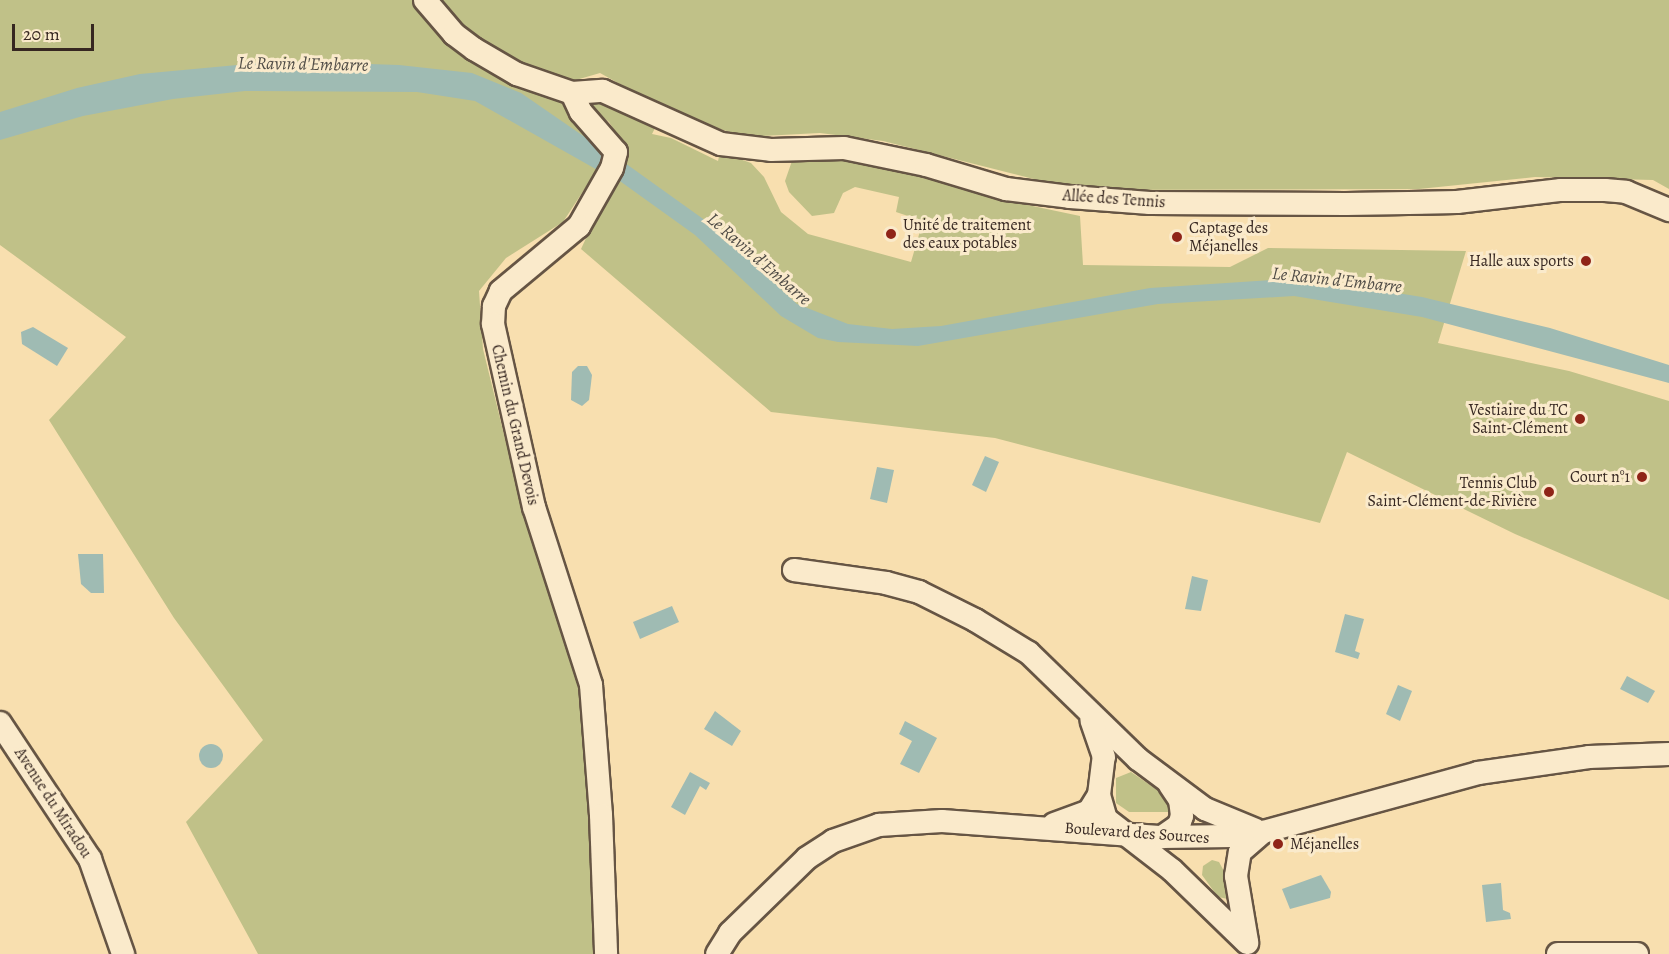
<!DOCTYPE html>
<html>
<head>
<meta charset="utf-8">
<style>
  body { margin:0 }
  #map { position:relative; width:1669px; height:954px; overflow:hidden; background:#f8dfaf; font-family:Alegreya,serif }
  div>[style] { position:absolute }
  [style*='--x'] { left:calc(var(--x)*1px); top:calc(var(--y)*1px); width:calc(var(--w)*1px); rotate:calc(var(--a)*1deg) }
  .green>* { inset:0; background:#c0c188 }
  .water>* { inset:0; background:#9fbbb3 }
  .round { border-radius:50% }
  .roads { filter:drop-shadow(2px 0 #654) drop-shadow(-2px 0 #654) drop-shadow(0 2px #654) drop-shadow(0 -2px #654) }
  .street>* { height:22px; margin:-11px; padding:0 11px; transform-origin:11px; border-radius:11px; background:#faeacb }
  .dots>* { width:16px; height:16px; translate:-50% -50%; box-sizing:border-box; border:3px solid #faeacb; border-radius:50% }
  span { translate:-50% -50%; white-space:nowrap; text-align:center; line-height:1.15; -webkit-text-stroke:6px #faeacb; paint-order:stroke }
  .street-label { font-size:16px; color:#362721 }
  .poi-label { font-size:16px; color:#362721 }
  .left { translate:0 -50%; text-align:left }
  .right { translate:-100% -50%; text-align:right }
  .water-label { font-size:18px; color:#504c46; font-style:italic }
  .scale { position:absolute; left:12px; top:24px; width:82px; height:27px; box-sizing:border-box; border:3px solid #362721; border-top:0; padding-left:8px; font-size:18px; line-height:21px; white-space:nowrap; color:#362721; -webkit-text-stroke:4px #faeacb; paint-order:stroke }
</style>
</head>
<body>
<div id="map">
  <div class="green">
    <i style="clip-path:polygon(0 0,1669px 0,1669px 189px,1653px 180px,1535px 177px,1419px 189px,1077px 190px,883px 141px,820px 133px,745px 137px,674px 114px,600px 73px,576px 80px,565px 101px,608px 153px,563px 222px,506px 258px,479px 291px,483px 349px,525px 520px,586px 705px,596px 954px,258px 954px,186px 822px,263px 740px,174px 618px,49px 420px,126px 337px,0 245px)"></i>
    <i style="clip-path:polygon(593px 97px,655px 128px,652px 134px,671px 138px,718px 161px,720px 152px,751px 163px,764px 177px,781px 212px,808px 234px,911px 262px,923px 221px,896px 212px,899px 197px,855px 187px,843px 193px,834px 213px,812px 216px,789px 192px,785px 181px,793px 158px,836px 158px,922px 175px,999px 199px,1080px 216px,1083px 265px,1230px 267px,1268px 248px,1466px 251px,1438px 343px,1569px 371px,1669px 401px,1669px 600px,1515px 534px,1347px 452px,1320px 523px,995px 438px,771px 412px,581px 249px,627px 150px,609px 122px,587px 105px)"></i>
    <i style="clip-path:polygon(1131px 772px,1169px 798px,1169px 812px,1129px 812px,1116px 803px,1116px 778px)"></i>
    <i style="clip-path:polygon(1212px 860px,1219px 862px,1225px 873px,1228px 899px,1218px 897px,1202px 875px,1203px 866px)"></i>
  </div>
  <div class="water">
    <i style="clip-path:polygon(279px 61px,399px 65px,472px 73px,521px 93px,608px 153px,601px 172px,475px 101px,417px 92px,245px 91px,173px 99px,83px 116px,0 140px,0 112px,77px 88px,140px 74px)"></i>
    <i style="clip-path:polygon(625px 163px,713px 226px,797px 304px,848px 324px,892px 329px,941px 326px,1150px 288px,1303px 278px,1422px 297px,1550px 328px,1669px 365px,1669px 383px,1422px 317px,1294px 296px,1158px 304px,918px 346px,838px 342px,818px 338px,781px 316px,695px 235px,617px 179px)"></i>
    <i style="clip-path:polygon(33px 327px,68px 348px,57px 366px,22px 344px,21px 332px)"></i>
    <i style="clip-path:polygon(578px 366px,587px 366px,592px 375px,589px 400px,582px 406px,571px 400px,572px 372px)"></i>
    <i style="clip-path:polygon(985px 456px,999px 462px,986px 492px,972px 485px)"></i>
    <i style="clip-path:polygon(877px 467px,894px 470px,887px 503px,870px 499px)"></i>
    <i style="clip-path:polygon(78px 554px,103px 554px,104px 593px,91px 593px,81px 584px)"></i>
    <i style="clip-path:polygon(1192px 576px,1208px 580px,1201px 611px,1185px 609px)"></i>
    <i style="clip-path:polygon(672px 606px,679px 622px,640px 639px,633px 622px)"></i>
    <i style="clip-path:polygon(1345px 614px,1364px 619px,1355px 651px,1360px 653px,1358px 659px,1335px 652px)"></i>
    <i style="clip-path:polygon(1627px 676px,1655px 691px,1648px 703px,1620px 689px)"></i>
    <i style="clip-path:polygon(1398px 685px,1412px 691px,1400px 721px,1386px 714px)"></i>
    <i style="clip-path:polygon(715px 711px,741px 731px,732px 746px,704px 729px)"></i>
    <i style="clip-path:polygon(905px 721px,937px 738px,919px 773px,900px 764px,912px 741px,899px 734px)"></i>
    <i class="round" style="left:199px;top:744px;width:24px;height:24px"></i>
    <i style="clip-path:polygon(690px 772px,710px 783px,706px 790px,700px 786px,685px 815px,671px 807px)"></i>
    <i style="clip-path:polygon(1321px 875px,1331px 892px,1330px 898px,1290px 909px,1282px 889px)"></i>
    <i style="clip-path:polygon(1501px 883px,1503px 910px,1510px 913px,1511px 919px,1486px 922px,1482px 885px)"></i>
  </div>
  <div class="roads">
    <div class="street">
      <i style="--x:425;--y:0;--w:45;--a:49.5"></i>
      <i style="--x:454;--y:34;--w:25;--a:37"></i>
      <i style="--x:474;--y:49;--w:50;--a:30.2"></i>
      <i style="--x:517;--y:74;--w:58;--a:19.1"></i>
      <i style="--x:572;--y:93;--w:31;--a:-4"></i>
      <i style="--x:603;--y:91;--w:129;--a:24.2"></i>
      <i style="--x:721;--y:144;--w:50;--a:6.8"></i>
      <i style="--x:771;--y:150;--w:73;--a:-1.6"></i>
      <i style="--x:844;--y:148;--w:84;--a:11.7"></i>
      <i style="--x:926;--y:165;--w:84;--a:16.7"></i>
      <i style="--x:1006;--y:189;--w:64;--a:7.1"></i>
      <i style="--x:1070;--y:197;--w:80;--a:4.3"></i>
      <i style="--x:1150;--y:203;--w:196;--a:0.3"></i>
      <i style="--x:1346;--y:204;--w:111;--a:-1"></i>
      <i style="--x:1457;--y:202;--w:105;--a:-6.6"></i>
      <i style="--x:1561;--y:190;--w:44;--a:0"></i>
      <i style="--x:1605;--y:190;--w:21;--a:5"></i>
      <i style="--x:1626;--y:192;--w:47;--a:22.7"></i>
      <i style="--x:572;--y:93;--w:21;--a:65"></i>
      <i style="--x:581;--y:112;--w:53;--a:48.8"></i>
      <i style="--x:616;--y:152;--w:16;--a:104"></i>
      <i style="--x:612;--y:168;--w:67;--a:119.6"></i>
      <i style="--x:579;--y:226;--w:102;--a:140.2"></i>
      <i style="--x:501;--y:291;--w:17;--a:115"></i>
      <i style="--x:494;--y:306;--w:18;--a:93"></i>
      <i style="--x:493;--y:324;--w:188;--a:77.4"></i>
      <i style="--x:534;--y:507;--w:187;--a:72.2"></i>
      <i style="--x:591;--y:685;--w:130;--a:85.6"></i>
      <i style="--x:601;--y:815;--w:139;--a:87.9"></i>
      <i style="--x:794;--y:570;--w:93;--a:8"></i>
      <i style="--x:886;--y:583;--w:34;--a:15"></i>
      <i style="--x:919;--y:592;--w:63;--a:26.6"></i>
      <i style="--x:975;--y:620;--w:63;--a:31.4"></i>
      <i style="--x:1029;--y:653;--w:152;--a:44.2"></i>
      <i style="--x:1138;--y:759;--w:84;--a:36.7"></i>
      <i style="--x:1205;--y:809;--w:55;--a:22.4"></i>
      <i style="--x:0;--y:723;--w:163;--a:56.5"></i>
      <i style="--x:90;--y:859;--w:101;--a:70.8"></i>
      <i style="--x:1099;--y:795;--w:25;--a:74"></i>
      <i style="--x:1106;--y:819;--w:83;--a:37.7"></i>
      <i style="--x:1172;--y:870;--w:105;--a:44.2"></i>
      <i style="--x:1054;--y:824;--w:37;--a:-20"></i>
      <i style="--x:1089;--y:811;--w:19;--a:-58"></i>
      <i style="--x:1099;--y:795;--w:38;--a:-83"></i>
      <i style="--x:1104;--y:757;--w:39;--a:-109"></i>
      <i style="--x:1162;--y:837;--w:21;--a:-35"></i>
      <i style="--x:1179;--y:825;--w:9;--a:-72"></i>
      <i style="--x:1182;--y:816;--w:16;--a:-97"></i>
      <i style="--x:1180;--y:800;--w:18;--a:-124"></i>
      <i style="--x:1247;--y:941;--w:66;--a:-99.6"></i>
      <i style="--x:1236;--y:876;--w:24;--a:-81"></i>
      <i style="--x:1240;--y:852;--w:29;--a:-41"></i>
      <i style="--x:717;--y:954;--w:25;--a:-58"></i>
      <i style="--x:730;--y:933;--w:107;--a:-44.2"></i>
      <i style="--x:807;--y:858;--w:31;--a:-33"></i>
      <i style="--x:833;--y:841;--w:49;--a:-19.2"></i>
      <i style="--x:879;--y:825;--w:63;--a:-3.6"></i>
      <i style="--x:942;--y:821;--w:221;--a:4.2"></i>
      <i style="--x:1162;--y:837;--w:71;--a:-0.8"></i>
      <i style="--x:1233;--y:836;--w:30;--a:-8"></i>
      <i style="--x:1263;--y:832;--w:223;--a:-15.3"></i>
      <i style="--x:1478;--y:773;--w:112;--a:-8.2"></i>
      <i style="--x:1589;--y:757;--w:80;--a:-2.1"></i>
      <i style="--x:1558;--y:954;--w:79;--a:0"></i>
    </div>
  </div>
  <div class="dots">
    <i style="left:891px;top:234px;background:#8f2418"></i>
    <i style="left:1177px;top:237px;background:#8f2418"></i>
    <i style="left:1586px;top:261px;background:#8f2418"></i>
    <i style="left:1580px;top:419px;background:#8f2418"></i>
    <i style="left:1642px;top:477px;background:#8f2418"></i>
    <i style="left:1549px;top:492px;background:#8f2418"></i>
    <i style="left:1278px;top:844px;background:#8f2418"></i>
  </div>
  <div class="street-label">
    <span style="left:1114px;top:199px;rotate:4deg">Allée des Tennis</span>
    <span style="left:515px;top:425px;rotate:77deg">Chemin du Grand Devois</span>
    <span style="left:53px;top:803px;rotate:57deg">Avenue du Miradou</span>
    <span style="left:1137px;top:833px;rotate:4deg">Boulevard des Sources</span>
  </div>
  <div class="poi-label">
    <span class="left" style="left:903px;top:234px">Unité de traitement<br>des eaux potables</span>
    <span class="left" style="left:1189px;top:237px">Captage des<br>Méjanelles</span>
    <span class="right" style="left:1574px;top:261px">Halle aux sports</span>
    <span class="right" style="left:1568px;top:419px">Vestiaire du TC<br>Saint-Clément</span>
    <span class="right" style="left:1630px;top:477px">Court n°1</span>
    <span class="right" style="left:1537px;top:492px">Tennis Club<br>Saint-Clément-de-Rivière</span>
    <span class="left" style="left:1290px;top:844px">Méjanelles</span>
  </div>
  <div class="water-label">
    <span style="left:303px;top:64px;rotate:1deg">Le Ravin d'Embarre</span>
    <span style="left:759px;top:259px;rotate:41deg">Le Ravin d'Embarre</span>
    <span style="left:1337px;top:280px;rotate:6deg">Le Ravin d'Embarre</span>
  </div>
  <div class="scale">20 m</div>
</div>
</body>
</html>
